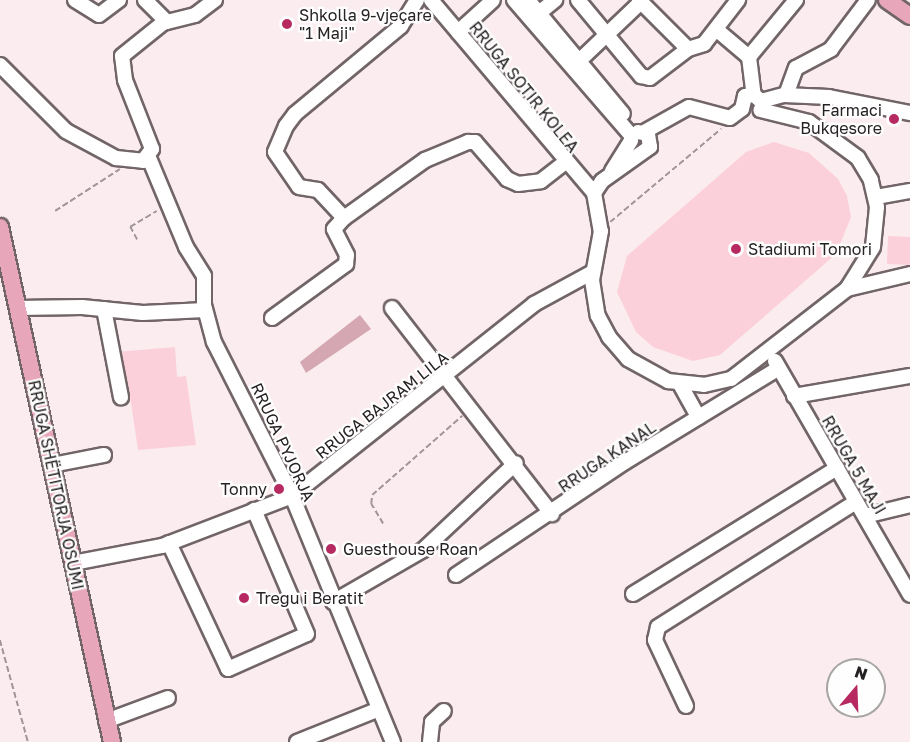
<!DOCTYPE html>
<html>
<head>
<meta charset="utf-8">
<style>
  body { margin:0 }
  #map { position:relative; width:910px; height:742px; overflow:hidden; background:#fbecef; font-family:"Golos Text",sans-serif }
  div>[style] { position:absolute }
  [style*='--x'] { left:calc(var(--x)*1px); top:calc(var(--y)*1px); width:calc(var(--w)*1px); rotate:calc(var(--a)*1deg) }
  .green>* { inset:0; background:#fbd0da }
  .forest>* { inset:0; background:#d4a7b2 }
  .path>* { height:1.5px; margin-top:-0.75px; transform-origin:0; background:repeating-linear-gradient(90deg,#a09597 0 6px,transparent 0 9px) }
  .roads { filter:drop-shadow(2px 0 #716567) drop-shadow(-2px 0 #716567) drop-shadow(0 2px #716567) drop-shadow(0 -2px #716567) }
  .minor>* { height:14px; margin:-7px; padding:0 7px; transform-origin:7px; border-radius:7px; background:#fff }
  .major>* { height:16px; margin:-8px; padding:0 8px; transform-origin:8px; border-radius:8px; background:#e7a6ba }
  .dots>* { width:16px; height:16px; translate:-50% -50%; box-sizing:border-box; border:3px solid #fdfefd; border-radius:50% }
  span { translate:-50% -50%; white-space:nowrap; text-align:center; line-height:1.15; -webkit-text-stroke:4.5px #fdfefd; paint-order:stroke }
  .poi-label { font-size:16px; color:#262122 }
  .left { translate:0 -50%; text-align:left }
  .right { translate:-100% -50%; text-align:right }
  .street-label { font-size:16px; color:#262122 }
  .north { position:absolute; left:826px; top:658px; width:60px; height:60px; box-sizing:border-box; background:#fdfefd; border:2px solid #a7a6a5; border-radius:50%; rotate:19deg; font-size:16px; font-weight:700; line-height:24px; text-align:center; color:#262122 }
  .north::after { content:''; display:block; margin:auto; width:21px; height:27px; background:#b62a61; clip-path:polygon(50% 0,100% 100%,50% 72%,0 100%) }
</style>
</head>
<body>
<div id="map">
  <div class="green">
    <i style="clip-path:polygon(774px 142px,809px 153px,838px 179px,847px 196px,851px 217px,836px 254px,720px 355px,693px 361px,653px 347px,636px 332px,617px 292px,627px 256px,746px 152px)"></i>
    <i style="clip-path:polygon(888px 236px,910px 237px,910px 265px,887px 264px)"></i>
    <i style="clip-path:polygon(175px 347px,177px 377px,186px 376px,196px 445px,138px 450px,128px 383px,122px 382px,116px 352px)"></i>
  </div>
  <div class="forest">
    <i style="clip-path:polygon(360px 315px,371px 329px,306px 373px,300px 362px)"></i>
  </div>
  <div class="path">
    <i style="--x:55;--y:211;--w:77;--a:-32.9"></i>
    <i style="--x:610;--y:222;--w:145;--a:-40"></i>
    <i style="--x:137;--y:240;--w:15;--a:-118"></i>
    <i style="--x:130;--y:227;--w:31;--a:-31"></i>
    <i style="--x:383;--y:524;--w:23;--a:-121"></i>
    <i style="--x:371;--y:504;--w:9;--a:-84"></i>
    <i style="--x:372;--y:495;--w:120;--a:-41.3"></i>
    <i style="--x:0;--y:640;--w:106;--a:74.6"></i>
  </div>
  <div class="roads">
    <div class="minor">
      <i style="--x:75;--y:0;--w:28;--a:32"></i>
      <i style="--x:99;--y:15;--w:25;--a:-37"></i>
      <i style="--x:145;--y:0;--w:31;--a:45"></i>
      <i style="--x:417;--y:0;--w:31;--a:122"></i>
      <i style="--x:401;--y:26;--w:138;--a:140.3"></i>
      <i style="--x:295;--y:114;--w:15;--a:127"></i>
      <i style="--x:286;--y:126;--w:28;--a:113"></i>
      <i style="--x:275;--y:152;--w:42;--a:55.6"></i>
      <i style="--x:299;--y:187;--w:19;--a:9"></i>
      <i style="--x:318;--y:190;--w:38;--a:47"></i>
      <i style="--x:344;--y:218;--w:100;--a:-35.6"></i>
      <i style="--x:425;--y:160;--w:47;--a:-22.7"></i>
      <i style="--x:468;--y:142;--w:7;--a:0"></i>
      <i style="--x:475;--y:142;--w:49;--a:49.1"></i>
      <i style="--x:507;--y:179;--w:12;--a:24"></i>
      <i style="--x:518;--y:184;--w:23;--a:-7"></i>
      <i style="--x:541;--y:181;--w:31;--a:-38"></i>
      <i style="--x:431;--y:0;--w:253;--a:49.8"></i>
      <i style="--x:594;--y:193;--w:39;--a:80"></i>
      <i style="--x:601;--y:231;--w:50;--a:100.4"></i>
      <i style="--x:592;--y:280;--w:36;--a:81"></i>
      <i style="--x:598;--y:316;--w:24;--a:62"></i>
      <i style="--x:609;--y:337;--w:29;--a:49"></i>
      <i style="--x:628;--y:359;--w:46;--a:28.8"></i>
      <i style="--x:668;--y:381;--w:36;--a:6"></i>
      <i style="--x:704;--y:385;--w:28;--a:-13"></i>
      <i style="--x:731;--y:379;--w:147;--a:-37.8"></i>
      <i style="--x:847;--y:289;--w:49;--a:-58.2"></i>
      <i style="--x:873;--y:247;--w:40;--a:-84.3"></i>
      <i style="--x:877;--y:207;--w:28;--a:-103"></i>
      <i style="--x:871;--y:180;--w:26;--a:-121"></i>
      <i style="--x:858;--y:158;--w:61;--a:-143.7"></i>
      <i style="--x:809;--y:122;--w:50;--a:-166.2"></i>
      <i style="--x:514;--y:0;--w:180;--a:49.1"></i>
      <i style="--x:528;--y:0;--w:148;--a:50.2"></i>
      <i style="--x:578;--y:0;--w:99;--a:50.3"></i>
      <i style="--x:641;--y:76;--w:9;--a:13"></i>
      <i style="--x:650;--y:78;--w:48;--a:-37.3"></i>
      <i style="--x:688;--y:49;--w:17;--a:-17"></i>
      <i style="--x:704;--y:44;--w:56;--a:-52.3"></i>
      <i style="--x:639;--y:0;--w:69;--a:45"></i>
      <i style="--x:539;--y:13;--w:21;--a:-39"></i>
      <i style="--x:717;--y:30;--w:42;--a:40.2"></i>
      <i style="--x:749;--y:57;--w:38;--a:83"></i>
      <i style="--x:458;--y:32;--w:47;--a:-42.4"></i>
      <i style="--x:749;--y:57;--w:74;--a:-50.5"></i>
      <i style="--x:579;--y:61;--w:86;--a:-43.6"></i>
      <i style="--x:0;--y:65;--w:93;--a:45"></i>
      <i style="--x:66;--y:131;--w:57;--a:28.4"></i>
      <i style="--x:116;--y:158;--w:27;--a:6"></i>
      <i style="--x:143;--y:161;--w:15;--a:-53"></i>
      <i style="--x:152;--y:149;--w:74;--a:-111.4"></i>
      <i style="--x:125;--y:80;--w:24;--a:-97"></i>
      <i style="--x:122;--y:56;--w:53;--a:-38.8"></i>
      <i style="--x:163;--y:23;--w:33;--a:-14"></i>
      <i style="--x:195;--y:15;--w:25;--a:-37"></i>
      <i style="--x:786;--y:95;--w:29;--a:-70"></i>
      <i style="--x:796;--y:68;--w:40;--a:-28"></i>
      <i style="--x:831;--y:49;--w:61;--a:-52.9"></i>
      <i style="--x:761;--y:101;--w:24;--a:-15"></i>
      <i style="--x:784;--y:95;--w:45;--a:2.5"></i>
      <i style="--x:829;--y:97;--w:83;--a:11.2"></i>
      <i style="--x:644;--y:132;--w:51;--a:-29.1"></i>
      <i style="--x:689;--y:107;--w:42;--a:15"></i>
      <i style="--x:730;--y:118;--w:15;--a:-37"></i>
      <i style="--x:742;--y:109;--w:13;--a:-77"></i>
      <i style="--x:745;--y:96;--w:9;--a:-6"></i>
      <i style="--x:754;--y:95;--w:9;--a:41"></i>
      <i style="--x:149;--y:158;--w:96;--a:67.4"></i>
      <i style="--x:186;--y:247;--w:34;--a:58"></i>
      <i style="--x:204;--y:276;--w:29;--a:90"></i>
      <i style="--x:204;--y:305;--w:38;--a:75"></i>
      <i style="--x:214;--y:342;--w:173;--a:63.1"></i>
      <i style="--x:292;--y:496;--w:266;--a:67.7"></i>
      <i style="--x:612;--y:171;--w:36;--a:-58"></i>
      <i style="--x:594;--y:193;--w:14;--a:-56"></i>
      <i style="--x:602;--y:181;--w:59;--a:-35.3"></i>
      <i style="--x:650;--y:147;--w:13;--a:-99"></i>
      <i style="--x:648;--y:134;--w:10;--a:-169"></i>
      <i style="--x:876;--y:197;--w:35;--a:-10"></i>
      <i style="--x:847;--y:289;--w:65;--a:-13.4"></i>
      <i style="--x:17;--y:308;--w:65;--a:-0.9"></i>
      <i style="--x:82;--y:307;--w:61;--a:5.6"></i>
      <i style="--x:143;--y:313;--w:62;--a:-2.8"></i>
      <i style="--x:392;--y:308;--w:261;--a:52.2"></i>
      <i style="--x:104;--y:309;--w:90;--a:79.1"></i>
      <i style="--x:272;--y:318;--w:92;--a:-36.1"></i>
      <i style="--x:346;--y:264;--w:9;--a:-84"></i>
      <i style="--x:347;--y:255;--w:29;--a:-117"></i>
      <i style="--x:334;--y:229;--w:15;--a:-48"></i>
      <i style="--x:775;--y:361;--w:270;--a:60"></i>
      <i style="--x:680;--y:384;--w:38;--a:61"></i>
      <i style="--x:794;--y:396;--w:118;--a:-9.8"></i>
      <i style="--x:52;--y:465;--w:53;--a:-10.9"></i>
      <i style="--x:865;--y:516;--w:46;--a:-13.7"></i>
      <i style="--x:169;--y:543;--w:139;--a:64.9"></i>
      <i style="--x:228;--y:669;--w:86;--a:-23.9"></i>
      <i style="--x:307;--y:634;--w:135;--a:-113.1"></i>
      <i style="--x:73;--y:563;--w:91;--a:-10.8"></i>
      <i style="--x:162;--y:546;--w:139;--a:-21"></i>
      <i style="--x:292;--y:496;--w:309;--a:-38.4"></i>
      <i style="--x:534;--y:304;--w:67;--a:-28.5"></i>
      <i style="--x:456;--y:575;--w:203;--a:-33.8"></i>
      <i style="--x:625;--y:462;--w:180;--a:-31.4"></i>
      <i style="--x:633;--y:594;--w:240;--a:-31.7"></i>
      <i style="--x:333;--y:602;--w:104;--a:-30"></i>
      <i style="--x:423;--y:550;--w:127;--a:-43.1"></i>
      <i style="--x:686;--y:706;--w:73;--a:-115.2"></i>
      <i style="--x:655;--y:640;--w:13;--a:-77"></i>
      <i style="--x:658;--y:627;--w:234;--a:-32.3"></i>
      <i style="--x:106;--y:721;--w:66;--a:-20.4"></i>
      <i style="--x:297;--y:742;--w:86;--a:-21.8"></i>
      <i style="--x:430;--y:742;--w:20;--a:-84"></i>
      <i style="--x:432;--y:722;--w:16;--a:-43"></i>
    </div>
    <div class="major">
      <i style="--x:887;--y:0;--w:28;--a:35"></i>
      <i style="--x:0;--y:227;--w:527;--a:77.73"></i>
    </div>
  </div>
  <div class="dots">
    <i style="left:287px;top:24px;background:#b62a61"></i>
    <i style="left:894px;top:119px;background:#b62a61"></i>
    <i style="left:736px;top:249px;background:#b62a61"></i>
    <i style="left:279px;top:489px;background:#b62a61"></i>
    <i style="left:331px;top:549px;background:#b62a61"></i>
    <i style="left:244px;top:598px;background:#b62a61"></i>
  </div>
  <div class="poi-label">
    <span class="left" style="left:299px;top:24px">Shkolla 9-vjeçare<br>"1 Maji"</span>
    <span class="right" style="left:882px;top:119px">Farmaci<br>Bukqesore</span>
    <span class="left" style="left:748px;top:249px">Stadiumi Tomori</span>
    <span class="right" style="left:267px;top:489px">Tonny</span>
    <span class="left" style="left:343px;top:549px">Guesthouse Roan</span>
    <span class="left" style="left:256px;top:598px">Tregu i Beratit</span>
  </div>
  <div class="street-label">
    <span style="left:524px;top:87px;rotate:51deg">RRUGA SOTIR KOLEA</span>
    <span style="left:382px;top:405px;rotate:-38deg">RRUGA BAJRAM LILA</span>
    <span style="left:283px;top:442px;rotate:65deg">RRUGA PYJORJA</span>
    <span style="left:607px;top:457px;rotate:-34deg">RRUGA KANAL</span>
    <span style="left:854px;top:465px;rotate:60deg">RRUGA 5 MAJI</span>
    <span style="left:56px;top:485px;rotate:78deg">RRUGA SHËTITORJA OSUMI</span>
  </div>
  <div class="north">N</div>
</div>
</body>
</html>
